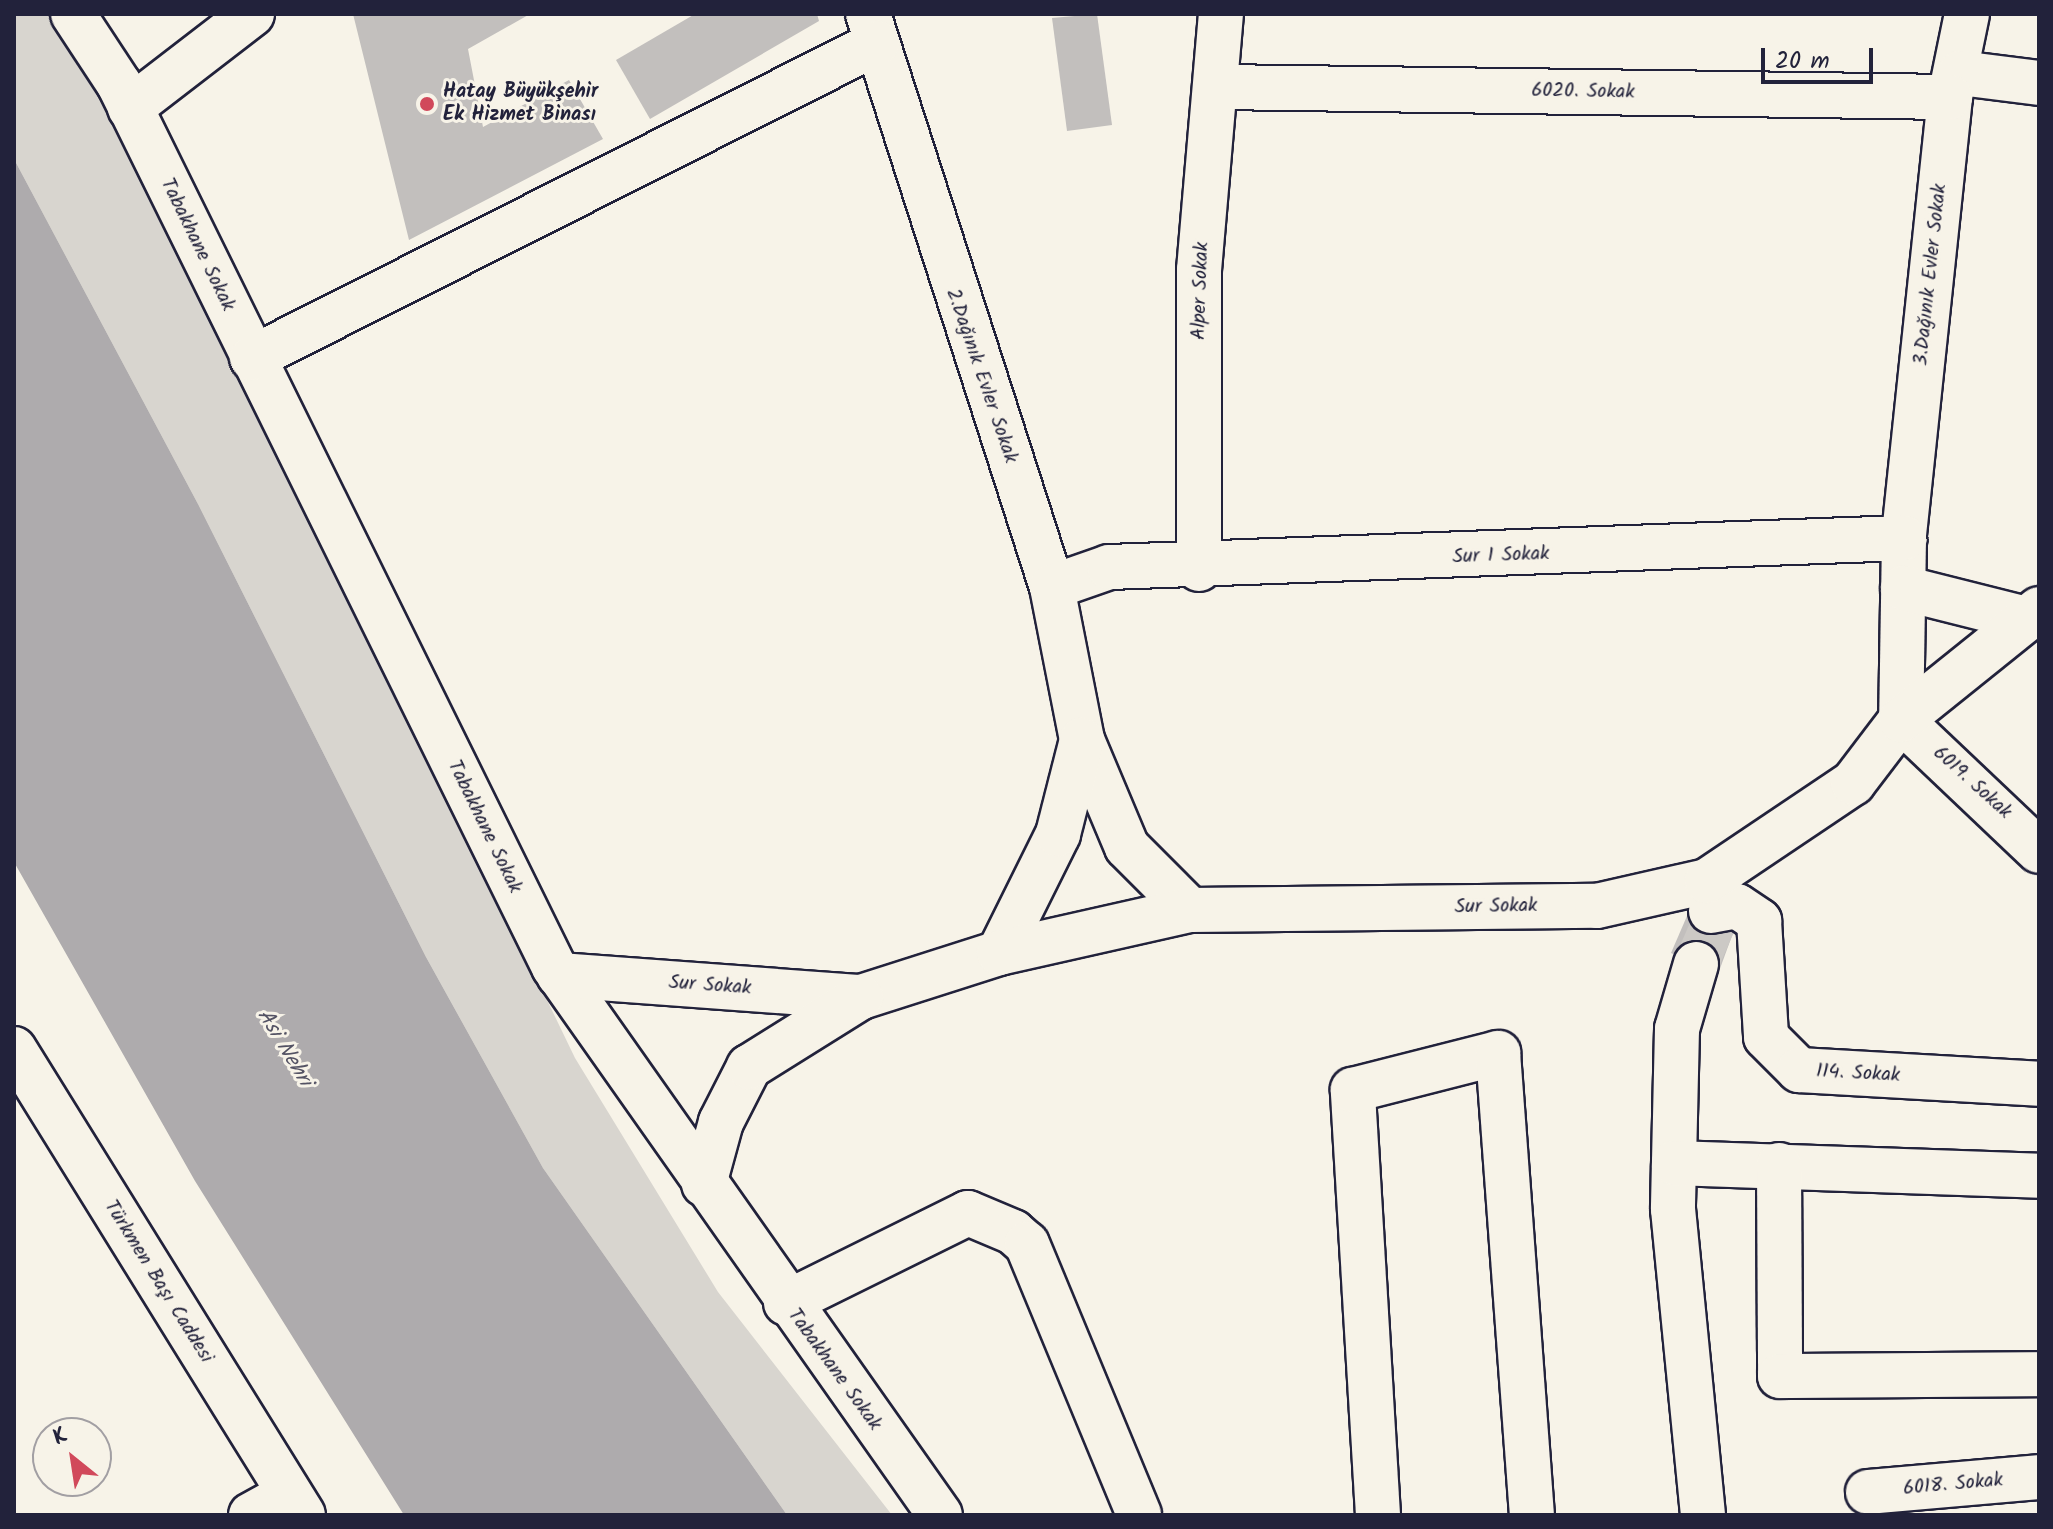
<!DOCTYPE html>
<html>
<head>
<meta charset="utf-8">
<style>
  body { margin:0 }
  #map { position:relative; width:2053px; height:1529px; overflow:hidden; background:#f7f3e8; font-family:Kalam,sans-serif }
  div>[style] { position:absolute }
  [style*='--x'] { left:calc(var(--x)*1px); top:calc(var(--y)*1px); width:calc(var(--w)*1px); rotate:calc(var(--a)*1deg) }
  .green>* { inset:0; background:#d8d5cf }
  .water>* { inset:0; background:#aeabad }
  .building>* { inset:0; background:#c2bfbd }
  .minor-tunnel>* { height:44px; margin-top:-22px; transform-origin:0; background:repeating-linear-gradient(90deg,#ccc9c5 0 44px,transparent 0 66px) }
  .roads { filter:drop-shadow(2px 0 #22223b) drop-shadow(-2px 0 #22223b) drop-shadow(0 2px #22223b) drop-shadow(0 -2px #22223b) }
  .minor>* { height:44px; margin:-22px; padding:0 22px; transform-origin:22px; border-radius:22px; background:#f7f3e8 }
  .major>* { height:44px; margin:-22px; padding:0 22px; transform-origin:22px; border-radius:22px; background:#f7f3e8 }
  .dots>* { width:22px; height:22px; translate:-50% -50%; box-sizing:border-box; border:4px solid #f7f3e8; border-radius:50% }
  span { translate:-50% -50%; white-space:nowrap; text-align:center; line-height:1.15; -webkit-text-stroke:6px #f7f3e8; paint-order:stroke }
  .poi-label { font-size:20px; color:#22223b; font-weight:700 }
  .left { translate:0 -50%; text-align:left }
  .street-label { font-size:20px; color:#22223b }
  .water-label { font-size:22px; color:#535263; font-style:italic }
  .frame { position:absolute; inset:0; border:16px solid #22223b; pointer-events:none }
  .north { position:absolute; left:32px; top:1417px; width:80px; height:80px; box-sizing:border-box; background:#f7f3e8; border:2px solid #a29fa3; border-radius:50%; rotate:330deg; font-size:22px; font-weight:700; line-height:32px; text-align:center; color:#22223b }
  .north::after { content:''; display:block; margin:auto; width:28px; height:36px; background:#d1495b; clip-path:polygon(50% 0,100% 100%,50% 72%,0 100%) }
  .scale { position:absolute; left:1761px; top:48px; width:112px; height:36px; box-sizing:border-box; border:4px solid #22223b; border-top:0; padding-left:10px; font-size:24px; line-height:28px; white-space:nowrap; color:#22223b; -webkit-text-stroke:6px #f7f3e8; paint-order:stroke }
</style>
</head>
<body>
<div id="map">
  <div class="green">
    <i style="clip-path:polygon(14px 14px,54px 14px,124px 144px,278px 443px,575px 1058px,718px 1292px,892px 1515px,787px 1515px,543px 1168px,426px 957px,198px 504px,14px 159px)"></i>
  </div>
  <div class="water">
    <i style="clip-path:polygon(14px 159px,198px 504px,426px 957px,543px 1168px,787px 1515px,404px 1515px,195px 1181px,14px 862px)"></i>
  </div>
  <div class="building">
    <i style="clip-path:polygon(353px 14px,530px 14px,468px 49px,483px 127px,569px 80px,603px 139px,409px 240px)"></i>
    <i style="clip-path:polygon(695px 14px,817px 14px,819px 21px,650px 119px,616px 60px)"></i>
    <i style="clip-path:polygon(1097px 14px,1112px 125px,1067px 131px,1052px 18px)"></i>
    <i style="clip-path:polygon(1687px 916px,1733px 933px,1718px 974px,1671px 953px)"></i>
  </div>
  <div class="minor-tunnel">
    <i style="--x:1696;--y:964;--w:43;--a:-66.4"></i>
  </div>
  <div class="roads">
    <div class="minor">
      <i style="--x:73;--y:14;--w:84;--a:56.7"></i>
      <i style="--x:119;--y:84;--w:984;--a:63.77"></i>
      <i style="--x:554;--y:967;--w:670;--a:54.84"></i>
      <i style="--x:868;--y:14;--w:602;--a:72.2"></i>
      <i style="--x:1052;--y:587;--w:156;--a:78.9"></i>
      <i style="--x:1082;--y:740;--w:116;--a:67.2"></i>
      <i style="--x:1127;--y:847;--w:89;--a:45"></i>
      <i style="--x:1967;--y:14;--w:85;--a:101.6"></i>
      <i style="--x:1950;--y:97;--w:443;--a:96"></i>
      <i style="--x:1904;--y:538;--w:182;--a:90.9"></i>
      <i style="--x:1901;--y:720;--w:190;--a:43.5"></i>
      <i style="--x:1960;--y:73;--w:80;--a:7.2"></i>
      <i style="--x:1217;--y:87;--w:733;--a:0.78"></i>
      <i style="--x:130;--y:108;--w:154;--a:-37.6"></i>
      <i style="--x:252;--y:358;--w:700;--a:-26.75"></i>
      <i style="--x:1199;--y:569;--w:299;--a:-90"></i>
      <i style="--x:1199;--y:270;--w:257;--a:-85.1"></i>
      <i style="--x:1052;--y:587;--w:60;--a:-19.3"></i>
      <i style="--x:1109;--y:567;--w:796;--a:-2.09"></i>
      <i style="--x:1903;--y:588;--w:127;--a:14.1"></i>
      <i style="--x:1711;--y:911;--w:26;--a:-11"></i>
      <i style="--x:1737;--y:906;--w:27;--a:34"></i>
      <i style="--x:1759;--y:921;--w:116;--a:86.5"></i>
      <i style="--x:1766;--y:1037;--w:47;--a:45"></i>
      <i style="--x:1799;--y:1070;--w:240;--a:3.3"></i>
      <i style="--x:999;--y:953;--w:133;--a:-63.6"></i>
      <i style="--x:1058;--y:834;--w:97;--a:-75.7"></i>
      <i style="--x:1696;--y:964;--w:68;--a:106.3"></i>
      <i style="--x:1677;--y:1029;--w:180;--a:91.3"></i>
      <i style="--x:1673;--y:1209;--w:307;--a:84.4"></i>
      <i style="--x:559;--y:975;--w:303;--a:4.2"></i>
      <i style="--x:861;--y:997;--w:145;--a:-17.7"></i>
      <i style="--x:999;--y:953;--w:196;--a:-12.7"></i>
      <i style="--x:1190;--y:910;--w:407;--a:-0.6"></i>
      <i style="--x:1597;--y:906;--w:113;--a:-12.8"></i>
      <i style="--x:1707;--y:881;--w:176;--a:-33.9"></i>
      <i style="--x:1853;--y:783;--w:79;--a:-52.7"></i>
      <i style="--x:1901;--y:720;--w:177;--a:-38.8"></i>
      <i style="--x:1674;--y:1163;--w:365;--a:2"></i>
      <i style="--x:1779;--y:1165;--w:211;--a:89.7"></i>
      <i style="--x:1780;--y:1376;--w:259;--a:-0.4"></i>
      <i style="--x:704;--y:1184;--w:64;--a:-74.7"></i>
      <i style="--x:721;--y:1122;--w:62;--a:-63"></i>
      <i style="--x:749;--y:1067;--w:132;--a:-32"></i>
      <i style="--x:786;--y:1303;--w:203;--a:-26.3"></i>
      <i style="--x:968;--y:1213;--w:49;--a:22.9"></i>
      <i style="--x:1013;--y:1232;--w:18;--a:41"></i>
      <i style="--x:1027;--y:1244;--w:293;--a:67.5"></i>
      <i style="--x:1868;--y:1492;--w:172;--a:-5"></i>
      <i style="--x:251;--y:1515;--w:43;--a:-28.9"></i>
      <i style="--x:1378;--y:1515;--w:426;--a:-93.4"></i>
      <i style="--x:1353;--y:1090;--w:150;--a:-14.3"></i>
      <i style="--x:1498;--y:1053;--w:463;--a:85.8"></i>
    </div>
    <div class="major">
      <i style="--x:14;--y:1049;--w:548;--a:58.19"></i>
    </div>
  </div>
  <div class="dots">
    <i style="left:427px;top:104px;background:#d1495b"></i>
  </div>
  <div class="poi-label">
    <span class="left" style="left:443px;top:104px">Hatay Büyükşehir<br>Ek Hizmet Binası</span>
  </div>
  <div class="street-label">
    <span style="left:1583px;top:92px;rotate:1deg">6020. Sokak</span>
    <span style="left:197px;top:245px;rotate:64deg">Tabakhane Sokak</span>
    <span style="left:1931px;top:275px;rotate:-84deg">3.Dağınık Evler Sokak</span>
    <span style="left:1201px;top:291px;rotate:-88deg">Alper Sokak</span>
    <span style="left:981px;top:376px;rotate:71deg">2.Dağınık Evler Sokak</span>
    <span style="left:1501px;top:556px;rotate:-2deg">Sur 1 Sokak</span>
    <span style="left:1972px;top:783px;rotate:42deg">6019. Sokak</span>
    <span style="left:484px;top:827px;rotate:64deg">Tabakhane Sokak</span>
    <span style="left:1496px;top:907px;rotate:-1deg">Sur Sokak</span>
    <span style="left:710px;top:986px;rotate:4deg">Sur Sokak</span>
    <span style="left:1858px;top:1074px;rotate:3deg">114. Sokak</span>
    <span style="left:158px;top:1282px;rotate:58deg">Türkmen Başı Caddesi</span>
    <span style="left:834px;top:1370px;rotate:54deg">Tabakhane Sokak</span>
    <span style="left:1953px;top:1485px;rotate:-5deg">6018. Sokak</span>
  </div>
  <div class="water-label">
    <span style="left:284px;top:1048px;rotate:59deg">Asi Nehri</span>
  </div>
  <div class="frame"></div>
  <div class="north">K</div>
  <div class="scale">20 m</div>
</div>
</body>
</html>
